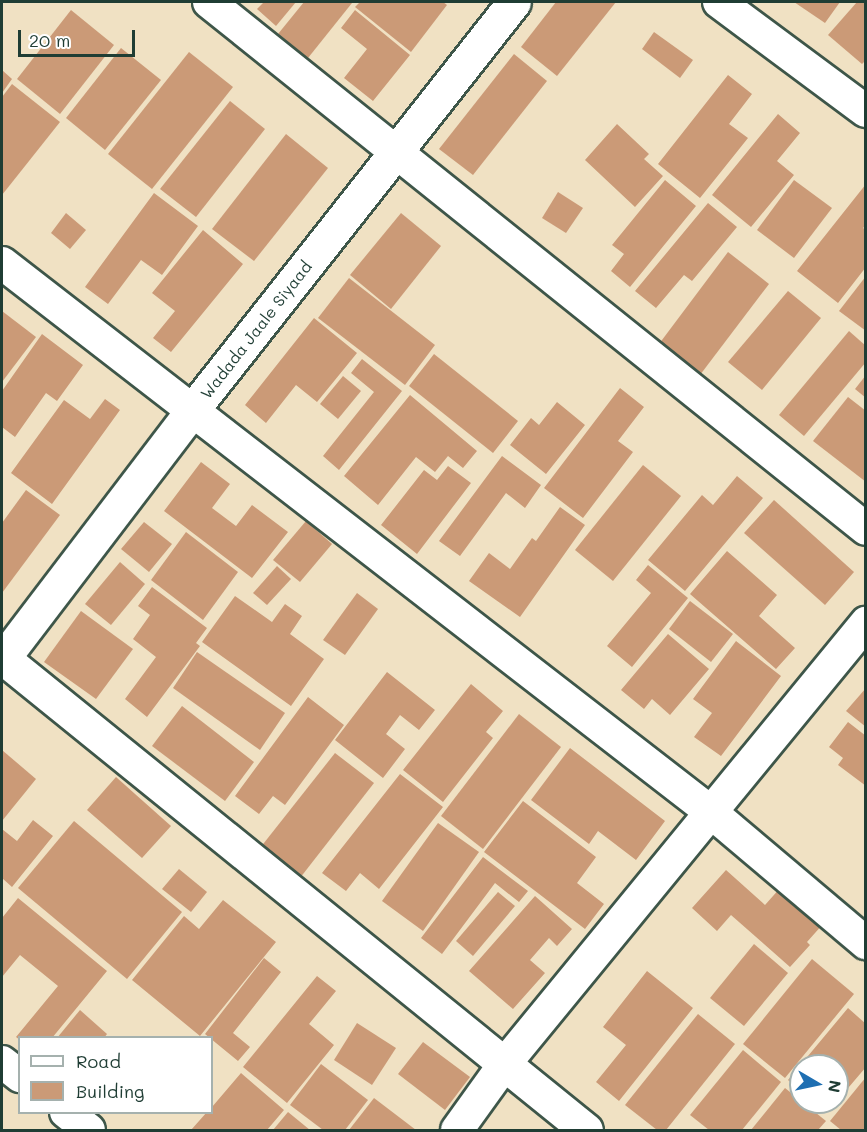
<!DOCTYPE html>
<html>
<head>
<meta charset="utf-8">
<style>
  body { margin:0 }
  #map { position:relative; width:867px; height:1132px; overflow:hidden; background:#f0e1c3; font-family:Mali,sans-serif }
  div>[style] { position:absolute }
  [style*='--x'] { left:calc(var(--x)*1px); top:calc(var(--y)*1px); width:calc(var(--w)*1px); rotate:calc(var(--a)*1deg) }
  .building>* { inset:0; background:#cb9a77 }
  .roads { filter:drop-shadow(2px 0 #3e5649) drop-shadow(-2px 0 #3e5649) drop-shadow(0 2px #3e5649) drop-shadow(0 -2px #3e5649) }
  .street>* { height:32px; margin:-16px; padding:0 16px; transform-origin:16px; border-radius:16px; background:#fff }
  .secondary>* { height:33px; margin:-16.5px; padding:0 16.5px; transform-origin:16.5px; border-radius:16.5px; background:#fff }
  span { translate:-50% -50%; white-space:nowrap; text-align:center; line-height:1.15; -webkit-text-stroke:4.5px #fff; paint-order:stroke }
  .street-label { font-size:16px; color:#1f3d34 }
  .frame { position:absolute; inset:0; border:3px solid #1f3d34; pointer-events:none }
  .legend { position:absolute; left:18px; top:1036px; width:195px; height:78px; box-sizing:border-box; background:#fff; border:2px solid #a5b1ae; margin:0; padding:8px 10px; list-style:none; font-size:18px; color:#1f3d34 }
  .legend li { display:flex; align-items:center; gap:12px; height:30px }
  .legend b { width:30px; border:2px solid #a5b1ae }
  .north { position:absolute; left:789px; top:1054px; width:60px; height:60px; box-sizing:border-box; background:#fff; border:2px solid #a5b1ae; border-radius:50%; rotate:99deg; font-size:16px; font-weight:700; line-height:24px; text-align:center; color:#1f3d34 }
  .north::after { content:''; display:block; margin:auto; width:21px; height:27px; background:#1f6fb2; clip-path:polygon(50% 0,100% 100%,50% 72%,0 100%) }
  .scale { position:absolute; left:18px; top:30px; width:117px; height:27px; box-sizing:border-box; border:3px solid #1f3d34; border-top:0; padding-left:8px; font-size:18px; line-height:21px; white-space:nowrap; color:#1f3d34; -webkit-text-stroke:4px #fff; paint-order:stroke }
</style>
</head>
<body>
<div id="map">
  <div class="building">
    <i style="clip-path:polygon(264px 2px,296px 2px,276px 26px,257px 9px)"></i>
    <i style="clip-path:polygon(304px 2px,352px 3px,308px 58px,278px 34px)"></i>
    <i style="clip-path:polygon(360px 2px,443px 2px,447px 5px,411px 52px,355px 7px)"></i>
    <i style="clip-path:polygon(556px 2px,616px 2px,557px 76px,521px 47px)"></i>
    <i style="clip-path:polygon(794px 2px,840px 2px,825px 23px)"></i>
    <i style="clip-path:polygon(857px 2px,866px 2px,866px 60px,862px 64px,828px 35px)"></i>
    <i style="clip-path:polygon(71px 10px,114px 45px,60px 114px,17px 79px)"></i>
    <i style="clip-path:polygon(355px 10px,410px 55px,373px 101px,344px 78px,367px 49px,341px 28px)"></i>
    <i style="clip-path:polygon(654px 32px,693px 60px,680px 78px,642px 49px)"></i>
    <i style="clip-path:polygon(121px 48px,161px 80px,105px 150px,66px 118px)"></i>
    <i style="clip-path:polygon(189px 52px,233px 87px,152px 189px,108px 154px)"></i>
    <i style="clip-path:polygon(514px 54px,547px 81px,473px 175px,439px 149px)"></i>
    <i style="clip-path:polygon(2px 70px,12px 79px,2px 93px)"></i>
    <i style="clip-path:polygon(728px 75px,752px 94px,729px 124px,748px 138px,700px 198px,658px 164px)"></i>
    <i style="clip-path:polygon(12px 84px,60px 122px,2px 195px,2px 97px)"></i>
    <i style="clip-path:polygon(230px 101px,265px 129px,196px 217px,160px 189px)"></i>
    <i style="clip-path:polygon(778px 114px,800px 133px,777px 161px,794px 175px,751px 227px,712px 195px)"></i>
    <i style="clip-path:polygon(617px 124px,649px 154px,644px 159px,663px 176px,635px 207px,585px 160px)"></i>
    <i style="clip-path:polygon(286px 134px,328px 168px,254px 261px,212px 229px)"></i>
    <i style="clip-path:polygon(665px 180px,696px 206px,630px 287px,611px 271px,624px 254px,612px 245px)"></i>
    <i style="clip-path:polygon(794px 180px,832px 208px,794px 258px,757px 230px)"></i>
    <i style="clip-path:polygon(866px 184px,866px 225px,863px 228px,866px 230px,866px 267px,838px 303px,797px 271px)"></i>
    <i style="clip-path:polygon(558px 192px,583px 208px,566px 233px,542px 218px)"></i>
    <i style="clip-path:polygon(154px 193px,198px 226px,162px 275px,141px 260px,108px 304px,85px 287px)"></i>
    <i style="clip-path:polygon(708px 203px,737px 227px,692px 281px,684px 275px,656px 308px,635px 291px)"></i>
    <i style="clip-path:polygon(66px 213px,86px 230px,70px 249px,51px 233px)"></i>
    <i style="clip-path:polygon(401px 213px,441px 246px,391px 309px,350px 275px)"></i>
    <i style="clip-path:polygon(203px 230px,243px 264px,171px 352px,153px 338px,175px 311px,152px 293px)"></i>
    <i style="clip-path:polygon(728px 252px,769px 284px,700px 375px,659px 344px)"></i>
    <i style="clip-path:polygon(866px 276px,866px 331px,839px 311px)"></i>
    <i style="clip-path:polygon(349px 278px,435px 345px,405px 385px,318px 318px)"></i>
    <i style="clip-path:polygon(788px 291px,821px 318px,762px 390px,728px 362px)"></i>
    <i style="clip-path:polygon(2px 311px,36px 337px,2px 382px)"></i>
    <i style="clip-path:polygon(314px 318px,357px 353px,317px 402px,296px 385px,266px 423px,245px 405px)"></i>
    <i style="clip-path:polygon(849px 331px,866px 346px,866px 362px,804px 436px,779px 415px)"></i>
    <i style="clip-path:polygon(42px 334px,83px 365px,57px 401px,46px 393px,15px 437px,2px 427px,2px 391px)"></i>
    <i style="clip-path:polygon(434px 354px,518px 421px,493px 453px,409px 386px)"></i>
    <i style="clip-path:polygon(362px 359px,402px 391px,339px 470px,323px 456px,374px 392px,351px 373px)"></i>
    <i style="clip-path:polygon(866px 375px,866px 398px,855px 389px)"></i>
    <i style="clip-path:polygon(343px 376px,361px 391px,338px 419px,320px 404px)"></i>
    <i style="clip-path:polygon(620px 388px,644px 407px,618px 441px,633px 452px,583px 518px,544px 488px)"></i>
    <i style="clip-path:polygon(410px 395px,477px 451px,463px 468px,448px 456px,435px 472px,416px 457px,378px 505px,344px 476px)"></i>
    <i style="clip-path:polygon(848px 397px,866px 411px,866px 482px,813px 441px)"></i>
    <i style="clip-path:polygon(105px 399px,120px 410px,52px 504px,11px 473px,64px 400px,90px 419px)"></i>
    <i style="clip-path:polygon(557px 402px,585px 425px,546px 474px,510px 445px,531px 418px,539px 425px)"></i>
    <i style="clip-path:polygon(502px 456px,541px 485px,525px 508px,506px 493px,460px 556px,439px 541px)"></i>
    <i style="clip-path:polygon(201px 462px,230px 484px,212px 508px,236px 526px,252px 505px,288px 532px,252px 578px,164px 511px)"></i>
    <i style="clip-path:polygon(643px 465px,681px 496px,613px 581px,575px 550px)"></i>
    <i style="clip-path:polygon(448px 466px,471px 483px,417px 554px,381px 525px,424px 470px,437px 480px)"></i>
    <i style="clip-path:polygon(737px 476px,763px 498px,685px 591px,648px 560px,702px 495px,713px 505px)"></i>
    <i style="clip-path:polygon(26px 490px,60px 515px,2px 593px,2px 523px)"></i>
    <i style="clip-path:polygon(774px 500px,854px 572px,825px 605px,744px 533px)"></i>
    <i style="clip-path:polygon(560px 507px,585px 525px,520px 617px,469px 581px,489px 553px,510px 569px,532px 538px,536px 541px)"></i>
    <i style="clip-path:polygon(306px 521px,332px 544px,300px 582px,273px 560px)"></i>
    <i style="clip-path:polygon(144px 522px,172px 544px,149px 572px,121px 549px)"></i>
    <i style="clip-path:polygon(186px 532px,238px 572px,203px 620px,151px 580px)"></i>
    <i style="clip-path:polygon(727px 551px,777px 595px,759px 616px,795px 648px,776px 669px,690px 594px)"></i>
    <i style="clip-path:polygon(120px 562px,145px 584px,111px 625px,85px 604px)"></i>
    <i style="clip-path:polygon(648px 565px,688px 598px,632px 667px,607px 646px,651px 593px,636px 580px)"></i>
    <i style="clip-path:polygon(277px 566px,291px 579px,267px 605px,253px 593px)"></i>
    <i style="clip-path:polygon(152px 587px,207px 628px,196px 643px,200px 646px,147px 717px,125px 699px,156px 657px,133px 639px,150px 615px,138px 606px)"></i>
    <i style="clip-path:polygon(357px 593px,378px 609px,345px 655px,323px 640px)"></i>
    <i style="clip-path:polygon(235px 596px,272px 622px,285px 604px,302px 616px,290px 634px,324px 659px,291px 706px,202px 642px)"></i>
    <i style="clip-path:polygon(690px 601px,733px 634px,711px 662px,669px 629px)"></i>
    <i style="clip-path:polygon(81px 611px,133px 649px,96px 699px,44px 662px)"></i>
    <i style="clip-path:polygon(668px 634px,709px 669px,670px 715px,652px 699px,644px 709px,621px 690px)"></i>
    <i style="clip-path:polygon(736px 641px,781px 676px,721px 756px,694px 737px,712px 713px,693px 699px)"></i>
    <i style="clip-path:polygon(197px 652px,285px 713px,260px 750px,173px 688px)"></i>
    <i style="clip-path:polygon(387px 672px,435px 710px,419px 730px,400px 715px,386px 734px,405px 749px,383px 778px,335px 740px)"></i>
    <i style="clip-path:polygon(471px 684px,503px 711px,486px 732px,493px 738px,443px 802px,403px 770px)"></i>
    <i style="clip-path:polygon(866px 688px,866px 727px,846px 711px)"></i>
    <i style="clip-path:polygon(308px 697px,344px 725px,285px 805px,273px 796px,259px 814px,235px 796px)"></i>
    <i style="clip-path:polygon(182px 706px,254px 762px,225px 801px,152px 746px)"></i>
    <i style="clip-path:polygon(519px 714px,561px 747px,483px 849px,441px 816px)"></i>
    <i style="clip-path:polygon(848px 722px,866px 736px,866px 786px,838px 765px,843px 758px,829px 747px)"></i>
    <i style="clip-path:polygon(570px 748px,665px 821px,636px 860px,598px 831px,589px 844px,531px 800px)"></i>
    <i style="clip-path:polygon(2px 750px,36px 779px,2px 821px)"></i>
    <i style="clip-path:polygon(335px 753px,374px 783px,300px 878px,260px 848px)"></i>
    <i style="clip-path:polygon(400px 774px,443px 807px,379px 889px,360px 873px,346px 891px,322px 873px)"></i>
    <i style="clip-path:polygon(116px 777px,171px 826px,142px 858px,87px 810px)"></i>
    <i style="clip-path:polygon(523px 801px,596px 857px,577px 883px,604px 904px,585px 929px,484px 852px)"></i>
    <i style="clip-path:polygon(33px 820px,53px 836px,12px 887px,2px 878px,2px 829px,17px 841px)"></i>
    <i style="clip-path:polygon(74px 821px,182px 912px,127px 979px,18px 888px)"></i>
    <i style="clip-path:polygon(438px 823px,479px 852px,423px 931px,382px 901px)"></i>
    <i style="clip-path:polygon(483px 857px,528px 891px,519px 902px,495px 883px,442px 954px,421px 938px)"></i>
    <i style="clip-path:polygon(179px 869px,207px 892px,191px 912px,162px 889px)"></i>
    <i style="clip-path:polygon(726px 870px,765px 905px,781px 887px,823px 924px,807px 942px,810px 945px,790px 967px,731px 915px,717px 931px,692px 908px)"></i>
    <i style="clip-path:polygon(498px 892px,515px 906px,473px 956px,456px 941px)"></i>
    <i style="clip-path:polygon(535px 896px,572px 929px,557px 946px,549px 938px,530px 960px,545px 973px,513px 1009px,469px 971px)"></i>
    <i style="clip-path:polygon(18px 898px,107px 971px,52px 1038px,20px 1038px,20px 1040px,16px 1037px,58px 986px,20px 955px,2px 977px,2px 918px)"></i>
    <i style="clip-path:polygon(223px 900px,276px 942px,200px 1036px,132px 980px,184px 916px,199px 929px)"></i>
    <i style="clip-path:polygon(754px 944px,788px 973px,744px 1026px,710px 998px)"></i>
    <i style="clip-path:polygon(264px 958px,281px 972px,233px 1033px,250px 1047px,238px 1061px,205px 1034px)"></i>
    <i style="clip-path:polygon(812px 959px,854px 994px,785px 1078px,743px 1044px)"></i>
    <i style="clip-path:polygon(647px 971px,693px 1008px,619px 1101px,596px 1082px,626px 1045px,603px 1027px)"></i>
    <i style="clip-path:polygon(317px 976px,336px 991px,309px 1024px,334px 1045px,287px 1103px,243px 1067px)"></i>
    <i style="clip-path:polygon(848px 1008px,866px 1024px,866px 1067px,837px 1101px,837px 1066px,801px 1066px,801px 1092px,788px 1080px)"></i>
    <i style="clip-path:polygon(80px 1010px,107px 1034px,104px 1038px,57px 1038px)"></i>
    <i style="clip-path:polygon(698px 1014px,735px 1044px,666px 1130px,657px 1130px,625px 1105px)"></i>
    <i style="clip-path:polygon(357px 1023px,396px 1048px,372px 1085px,334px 1060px)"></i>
    <i style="clip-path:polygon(423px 1042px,470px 1077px,445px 1110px,398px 1074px)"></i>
    <i style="clip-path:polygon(743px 1050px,781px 1082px,742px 1130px,709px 1130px,690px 1115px)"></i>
    <i style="clip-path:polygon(321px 1064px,368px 1100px,345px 1130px,323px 1130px,290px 1105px)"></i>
    <i style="clip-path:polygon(241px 1073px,284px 1110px,267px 1130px,191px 1130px,207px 1112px,212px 1112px,212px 1107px)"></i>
    <i style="clip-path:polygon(866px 1077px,866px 1130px,841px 1130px,830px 1121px)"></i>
    <i style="clip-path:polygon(785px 1088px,826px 1121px,818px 1130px,751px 1130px)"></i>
    <i style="clip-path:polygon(374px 1098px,416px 1130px,349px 1130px)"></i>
    <i style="clip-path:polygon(813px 1102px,836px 1102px,826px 1113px)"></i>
    <i style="clip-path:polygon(288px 1112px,310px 1130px,273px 1130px)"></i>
  </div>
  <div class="roads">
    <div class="street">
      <i style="--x:209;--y:2;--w:842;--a:38.73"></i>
      <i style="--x:719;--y:2;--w:183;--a:36.6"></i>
      <i style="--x:2;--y:263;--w:898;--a:37.76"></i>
      <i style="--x:712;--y:813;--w:202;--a:40.2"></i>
      <i style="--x:2;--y:1062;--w:23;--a:38"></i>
      <i style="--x:66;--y:1112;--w:29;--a:38"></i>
      <i style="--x:457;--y:1130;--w:79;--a:-54.3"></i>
      <i style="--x:503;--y:1066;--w:573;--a:-50.67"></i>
    </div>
    <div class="secondary">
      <i style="--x:3;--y:658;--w:750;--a:38.99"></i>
      <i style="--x:2;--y:660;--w:315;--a:-52.7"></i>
      <i style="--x:193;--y:409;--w:518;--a:-51.74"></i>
    </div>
  </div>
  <div class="street-label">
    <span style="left:256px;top:330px;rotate:-52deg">Wadada Jaale Siyaad</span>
  </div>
  <div class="frame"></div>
  <ul class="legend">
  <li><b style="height:8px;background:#fff"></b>Road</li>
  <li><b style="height:16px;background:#cb9a77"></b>Building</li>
  </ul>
  <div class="north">N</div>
  <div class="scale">20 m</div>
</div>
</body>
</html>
